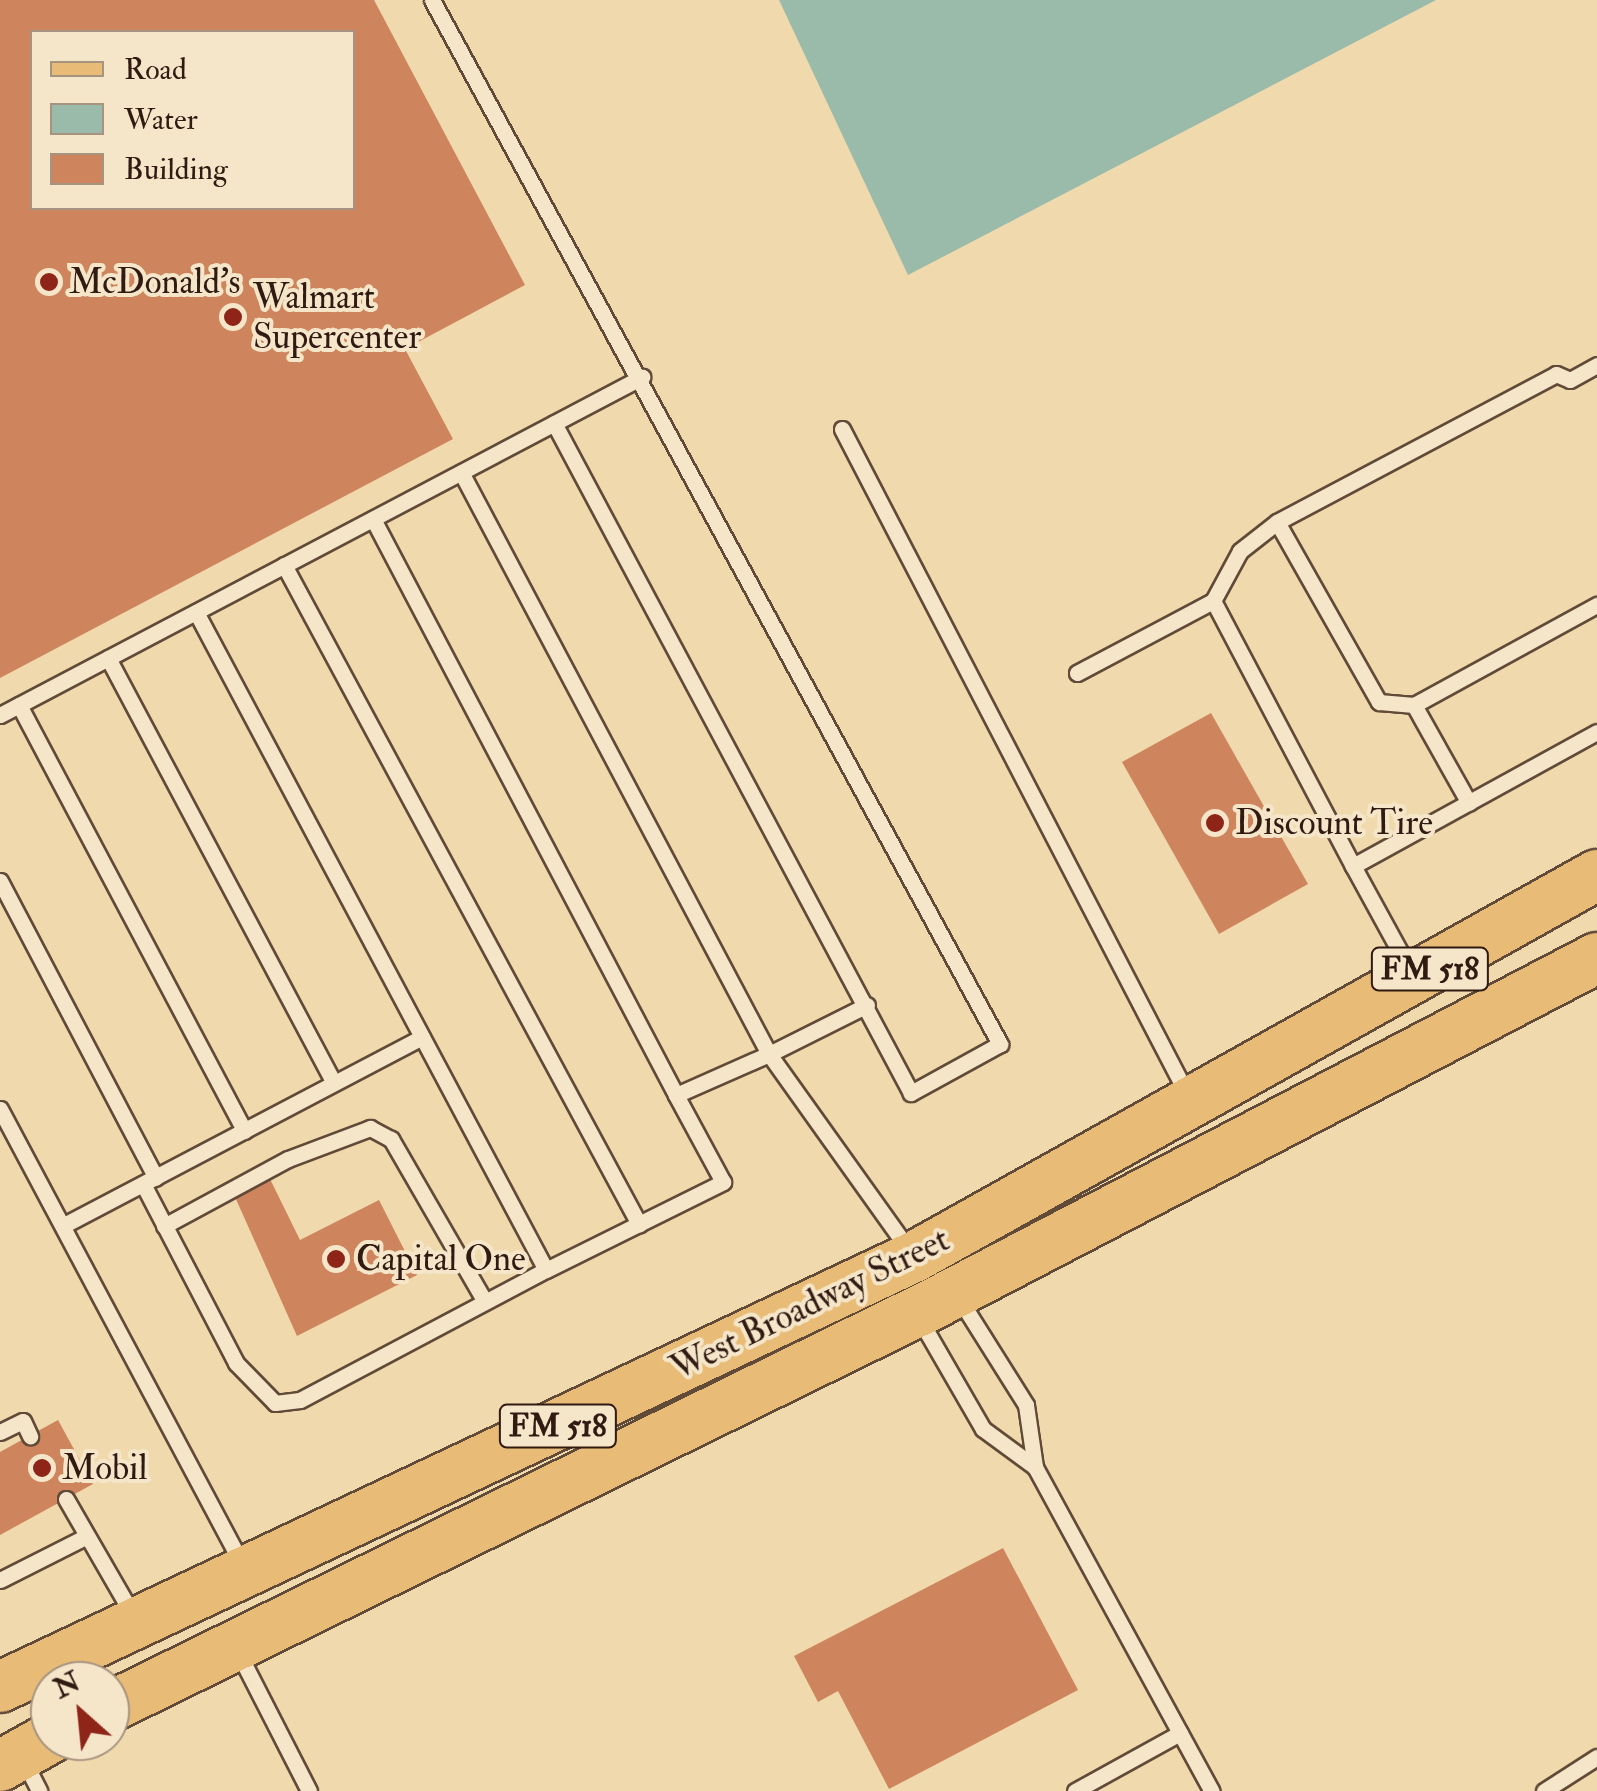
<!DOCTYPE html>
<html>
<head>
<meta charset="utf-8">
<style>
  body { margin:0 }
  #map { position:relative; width:1597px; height:1791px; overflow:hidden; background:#f0d9ac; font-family:"IM FELL Double Pica",serif }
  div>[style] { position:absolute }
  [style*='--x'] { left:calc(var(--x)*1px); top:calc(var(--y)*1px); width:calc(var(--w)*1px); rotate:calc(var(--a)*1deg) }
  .water>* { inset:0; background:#9abaaa }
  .building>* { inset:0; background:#ce855e }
  .roads { filter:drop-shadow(2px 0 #614a38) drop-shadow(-2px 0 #614a38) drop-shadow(0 2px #614a38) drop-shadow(0 -2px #614a38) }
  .service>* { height:15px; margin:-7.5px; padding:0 7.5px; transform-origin:7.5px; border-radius:7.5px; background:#f5e6c9 }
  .primary>* { height:50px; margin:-25px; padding:0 25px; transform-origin:25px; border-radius:25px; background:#e8bc76 }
  .dots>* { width:28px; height:28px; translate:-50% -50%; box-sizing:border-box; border:5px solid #f5e6c9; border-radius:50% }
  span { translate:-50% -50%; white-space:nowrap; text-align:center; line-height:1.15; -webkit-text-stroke:8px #f5e6c9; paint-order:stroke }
  .shield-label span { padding:2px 8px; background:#f5e6c9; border:2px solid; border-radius:8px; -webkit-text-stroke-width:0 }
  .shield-label { font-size:32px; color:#311a12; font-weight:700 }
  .poi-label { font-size:35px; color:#311a12 }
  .left { translate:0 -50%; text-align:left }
  .street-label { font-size:35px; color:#311a12 }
  .legend { position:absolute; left:30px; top:30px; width:325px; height:180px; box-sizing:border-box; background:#f5e6c9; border:2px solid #a79480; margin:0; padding:12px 18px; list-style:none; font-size:30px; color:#311a12 }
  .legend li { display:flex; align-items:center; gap:20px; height:50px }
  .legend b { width:50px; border:2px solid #a79480 }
  .north { position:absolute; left:30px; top:1661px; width:100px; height:100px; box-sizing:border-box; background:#f5e6c9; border:2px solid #a79480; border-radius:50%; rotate:333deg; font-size:28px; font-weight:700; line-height:40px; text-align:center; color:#311a12 }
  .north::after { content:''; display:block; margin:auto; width:35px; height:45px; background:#8f2418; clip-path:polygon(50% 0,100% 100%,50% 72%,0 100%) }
</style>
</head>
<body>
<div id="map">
  <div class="water">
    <i style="clip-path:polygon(779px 0,1436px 0,908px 275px)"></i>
  </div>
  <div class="building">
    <i style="clip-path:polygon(evenodd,0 0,374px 0,525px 285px,405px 349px,453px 439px,0 678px,0 0,32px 32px,352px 32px,352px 208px,32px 208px,32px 32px)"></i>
    <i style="clip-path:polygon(1211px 713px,1308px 884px,1219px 934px,1122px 762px)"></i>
    <i style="clip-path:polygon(270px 1179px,300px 1240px,379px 1200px,417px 1275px,297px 1336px,235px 1197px)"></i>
    <i style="clip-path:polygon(58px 1420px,93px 1484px,0 1535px,0 1452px)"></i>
    <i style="clip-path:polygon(1003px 1548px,1078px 1690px,889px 1789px,838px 1691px,818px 1702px,794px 1656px)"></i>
  </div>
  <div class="roads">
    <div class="service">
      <i style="--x:432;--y:0;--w:1189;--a:61.45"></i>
      <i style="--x:1000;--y:1044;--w:102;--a:151.2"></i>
      <i style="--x:911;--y:1093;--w:759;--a:-118.05"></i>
      <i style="--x:842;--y:429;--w:749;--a:62.58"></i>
      <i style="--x:373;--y:519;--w:651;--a:62.25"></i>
      <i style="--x:1277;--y:522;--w:207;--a:60.5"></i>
      <i style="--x:1379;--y:702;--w:35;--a:5"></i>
      <i style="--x:1414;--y:705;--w:112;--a:60.7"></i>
      <i style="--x:284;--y:565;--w:749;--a:61.69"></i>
      <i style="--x:196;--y:612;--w:745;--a:61.99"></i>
      <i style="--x:546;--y:1270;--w:198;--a:-26.4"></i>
      <i style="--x:723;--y:1182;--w:99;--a:-118.4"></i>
      <i style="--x:676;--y:1095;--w:102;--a:-23.8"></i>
      <i style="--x:769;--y:1054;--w:658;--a:-117.89"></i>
      <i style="--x:108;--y:658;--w:481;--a:62"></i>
      <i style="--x:1077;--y:673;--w:154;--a:-27.9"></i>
      <i style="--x:19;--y:705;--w:482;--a:62.1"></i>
      <i style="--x:1414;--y:705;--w:209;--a:-28.7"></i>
      <i style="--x:0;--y:715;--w:726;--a:-27.77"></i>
      <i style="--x:1353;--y:866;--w:300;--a:-117.8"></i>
      <i style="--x:1213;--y:601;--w:57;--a:-61.6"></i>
      <i style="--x:1240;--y:551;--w:47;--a:-38.1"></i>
      <i style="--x:1277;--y:522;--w:316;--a:-27.9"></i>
      <i style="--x:1556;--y:374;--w:15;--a:23"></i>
      <i style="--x:1570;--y:380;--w:31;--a:-29"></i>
      <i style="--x:0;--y:881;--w:335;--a:62.3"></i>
      <i style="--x:1410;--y:970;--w:119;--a:-118.7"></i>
      <i style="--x:1353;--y:866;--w:278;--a:-28.8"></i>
      <i style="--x:867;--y:1005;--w:110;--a:153.4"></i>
      <i style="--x:769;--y:1054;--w:241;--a:54.5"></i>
      <i style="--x:0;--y:1109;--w:515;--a:61.99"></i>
      <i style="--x:143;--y:1184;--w:202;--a:62.5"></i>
      <i style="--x:236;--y:1363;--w:56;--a:45.7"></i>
      <i style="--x:275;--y:1403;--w:25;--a:-7"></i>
      <i style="--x:300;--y:1400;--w:278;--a:-27.9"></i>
      <i style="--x:66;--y:1224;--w:402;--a:-27.7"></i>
      <i style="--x:164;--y:1226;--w:141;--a:-28.4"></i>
      <i style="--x:288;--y:1159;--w:88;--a:-20.7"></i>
      <i style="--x:370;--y:1128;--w:24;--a:28"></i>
      <i style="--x:391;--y:1139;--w:186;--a:60"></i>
      <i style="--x:960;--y:1300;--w:124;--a:57.8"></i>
      <i style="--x:1026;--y:1405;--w:63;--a:81.7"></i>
      <i style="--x:1035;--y:1467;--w:369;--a:61.4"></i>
      <i style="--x:920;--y:1320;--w:126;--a:60"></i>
      <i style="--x:983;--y:1429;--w:64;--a:36.2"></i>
      <i style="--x:0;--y:1432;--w:25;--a:-26"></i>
      <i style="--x:23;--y:1421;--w:17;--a:65"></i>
      <i style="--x:66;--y:1499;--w:136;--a:60"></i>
      <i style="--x:0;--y:1580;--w:97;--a:-26.8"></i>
      <i style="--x:238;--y:1652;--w:156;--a:62.9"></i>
      <i style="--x:23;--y:1759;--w:36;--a:63"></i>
      <i style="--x:1075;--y:1791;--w:120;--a:-28.9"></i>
      <i style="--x:1544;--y:1791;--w:63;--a:-32.7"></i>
    </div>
    <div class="primary">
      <i style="--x:0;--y:1687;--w:1010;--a:-25.2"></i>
      <i style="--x:914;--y:1257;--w:783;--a:-29.22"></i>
      <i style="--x:110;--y:1707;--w:916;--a:-26.09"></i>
      <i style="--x:933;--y:1304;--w:749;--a:-27.52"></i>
      <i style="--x:0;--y:1766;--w:57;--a:-29.2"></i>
    </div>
  </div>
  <div class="dots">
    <i style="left:49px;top:282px;background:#8f2418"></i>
    <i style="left:233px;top:317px;background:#8f2418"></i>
    <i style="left:1215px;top:823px;background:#8f2418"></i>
    <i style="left:336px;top:1259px;background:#8f2418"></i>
    <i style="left:42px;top:1468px;background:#8f2418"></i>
  </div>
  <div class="shield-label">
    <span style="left:1430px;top:969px">FM 518</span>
    <span style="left:558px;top:1426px">FM 518</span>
  </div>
  <div class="poi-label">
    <span class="left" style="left:69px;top:282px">McDonald's</span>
    <span class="left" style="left:253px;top:317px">Walmart<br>Supercenter</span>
    <span class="left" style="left:1235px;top:823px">Discount Tire</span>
    <span class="left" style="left:356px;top:1259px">Capital One</span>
    <span class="left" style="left:62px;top:1468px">Mobil</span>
  </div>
  <div class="street-label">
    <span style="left:810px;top:1304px;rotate:-26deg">West Broadway Street</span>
  </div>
  <ul class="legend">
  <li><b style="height:12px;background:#e8bc76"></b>Road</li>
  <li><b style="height:28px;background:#9abaaa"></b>Water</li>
  <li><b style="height:28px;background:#ce855e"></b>Building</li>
  </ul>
  <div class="north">N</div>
</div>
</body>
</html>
